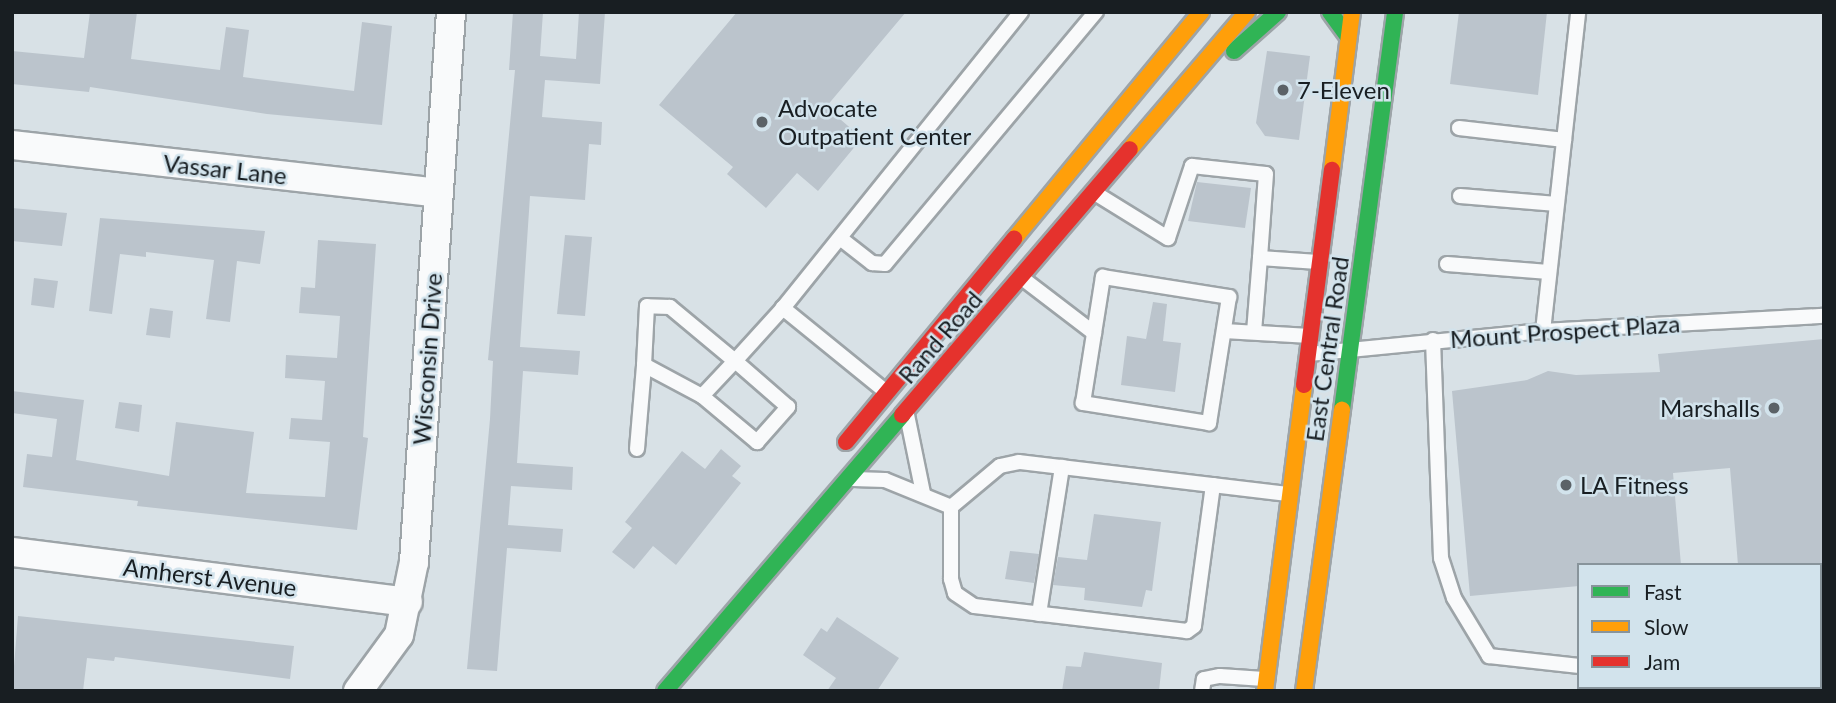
<!DOCTYPE html>
<html>
<head>
<meta charset="utf-8">
<style>
  body { margin:0 }
  #map { position:relative; width:1836px; height:703px; overflow:hidden; background:#d8e1e6; font-family:Lato,sans-serif }
  div>[style] { position:absolute }
  [style*='--x'] { left:calc(var(--x)*1px); top:calc(var(--y)*1px); width:calc(var(--w)*1px); rotate:calc(var(--a)*1deg) }
  .building>* { inset:0; background:#bbc4cc }
  .roads { filter:drop-shadow(2px 0 #9da4a8) drop-shadow(-2px 0 #9da4a8) drop-shadow(0 2px #9da4a8) drop-shadow(0 -2px #9da4a8) }
  .lane>* { height:14px; margin:-7px; padding:0 7px; transform-origin:7px; border-radius:7px; background:#f9fafb }
  .street>* { height:28px; margin:-14px; padding:0 14px; transform-origin:14px; border-radius:14px; background:#f9fafb }
  .fast>* { height:16px; margin:-8px; padding:0 8px; transform-origin:8px; border-radius:8px; background:#30b455 }
  .slow>* { height:16px; margin:-8px; padding:0 8px; transform-origin:8px; border-radius:8px; background:#ff9f0a }
  .jam>* { height:16px; margin:-8px; padding:0 8px; transform-origin:8px; border-radius:8px; background:#e5322d }
  .dots>* { width:19px; height:19px; translate:-50% -50%; box-sizing:border-box; border:4px solid #d2e3ec; border-radius:50% }
  span { translate:-50% -50%; white-space:nowrap; text-align:center; line-height:1.15; -webkit-text-stroke:5px #d2e3ec; paint-order:stroke }
  .poi-label { font-size:24px; color:#181e22 }
  .left { translate:0 -50%; text-align:left }
  .right { translate:-100% -50%; text-align:right }
  .street-label { font-size:24px; color:#181e22 }
  .frame { position:absolute; inset:0; border:14px solid #181e22; pointer-events:none }
  .legend { position:absolute; left:1577px; top:563px; width:245px; height:126px; box-sizing:border-box; background:#d2e3ec; border:2px solid #88949b; margin:0; padding:9px 12px; list-style:none; font-size:21px; color:#181e22 }
  .legend li { display:flex; align-items:center; gap:14px; height:35px }
  .legend b { width:35px; border:2px solid #88949b }
</style>
</head>
<body>
<div id="map">
  <div class="building">
    <i style="clip-path:polygon(90px 12px,137px 12px,131px 59px,220px 70px,226px 27px,249px 30px,243px 77px,354px 91px,362px 22px,392px 26px,382px 125px,267px 114px,90px 87px,89px 92px,12px 84px,12px 51px,84px 58px)"></i>
    <i style="clip-path:polygon(513px 12px,543px 12px,540px 56px,576px 59px,579px 12px,605px 12px,600px 84px,545px 80px,542px 117px,602px 122px,601px 145px,589px 144px,585px 200px,530px 196px,520px 347px,580px 351px,578px 375px,523px 371px,517px 463px,573px 467px,572px 490px,511px 486px,508px 525px,563px 529px,561px 552px,507px 548px,497px 671px,467px 669px,490px 419px,493px 361px,488px 360px,515px 70px,509px 70px)"></i>
    <i style="clip-path:polygon(737px 12px,906px 12px,826px 107px,862px 138px,818px 191px,797px 173px,766px 208px,727px 174px,733px 167px,659px 105px)"></i>
    <i style="clip-path:polygon(1459px 12px,1547px 12px,1538px 95px,1450px 84px)"></i>
    <i style="clip-path:polygon(1267px 51px,1310px 56px,1299px 140px,1265px 136px,1256px 123px)"></i>
    <i style="clip-path:polygon(1197px 182px,1251px 188px,1245px 228px,1188px 221px)"></i>
    <i style="clip-path:polygon(12px 208px,67px 213px,62px 246px,12px 241px)"></i>
    <i style="clip-path:polygon(100px 218px,265px 231px,260px 264px,237px 261px,230px 322px,206px 319px,214px 260px,146px 252px,146px 257px,120px 254px,112px 314px,89px 311px)"></i>
    <i style="clip-path:polygon(565px 235px,592px 237px,585px 316px,557px 314px)"></i>
    <i style="clip-path:polygon(318px 240px,376px 244px,363px 437px,368px 438px,357px 530px,137px 506px,138px 501px,23px 487px,27px 454px,52px 457px,57px 419px,12px 413px,12px 391px,84px 400px,76px 460px,169px 476px,176px 422px,254px 432px,246px 493px,325px 497px,330px 442px,289px 439px,291px 418px,322px 420px,325px 381px,285px 378px,286px 355px,337px 358px,340px 316px,299px 313px,301px 287px,315px 288px)"></i>
    <i style="clip-path:polygon(34px 278px,58px 281px,54px 308px,31px 305px)"></i>
    <i style="clip-path:polygon(1153px 302px,1167px 304px,1163px 341px,1181px 343px,1175px 392px,1121px 385px,1127px 336px,1146px 339px)"></i>
    <i style="clip-path:polygon(150px 308px,173px 311px,170px 338px,146px 335px)"></i>
    <i style="clip-path:polygon(1824px 339px,1824px 565px,1738px 565px,1730px 468px,1673px 473px,1681px 565px,1579px 565px,1579px 586px,1470px 596px,1452px 391px,1527px 380px,1548px 371px,1576px 375px,1660px 372px,1658px 354px)"></i>
    <i style="clip-path:polygon(119px 402px,142px 405px,139px 432px,115px 428px)"></i>
    <i style="clip-path:polygon(721px 449px,741px 466px,732px 476px,741px 483px,676px 565px,653px 546px,634px 569px,612px 552px,632px 528px,625px 522px,682px 451px,705px 469px)"></i>
    <i style="clip-path:polygon(1094px 514px,1161px 522px,1152px 591px,1146px 590px,1142px 607px,1084px 600px,1085px 588px,1053px 585px,1058px 557px,1087px 560px)"></i>
    <i style="clip-path:polygon(1010px 551px,1039px 554px,1034px 583px,1005px 579px)"></i>
    <i style="clip-path:polygon(18px 616px,294px 646px,290px 679px,115px 657px,114px 661px,87px 658px,83px 691px,12px 691px)"></i>
    <i style="clip-path:polygon(837px 617px,899px 658px,877px 691px,827px 691px,836px 678px,803px 655px,821px 628px,827px 632px)"></i>
    <i style="clip-path:polygon(1084px 652px,1162px 663px,1159px 691px,1062px 691px,1066px 666px,1081px 667px)"></i>
  </div>
  <div class="roads">
    <div class="lane">
      <i style="--x:1459;--y:128;--w:106;--a:6.5"></i>
      <i style="--x:1095;--y:193;--w:86;--a:31.7"></i>
      <i style="--x:1168;--y:238;--w:76;--a:-71.6"></i>
      <i style="--x:1192;--y:166;--w:74;--a:6.2"></i>
      <i style="--x:1266;--y:174;--w:84;--a:94.1"></i>
      <i style="--x:1260;--y:258;--w:58;--a:3.9"></i>
      <i style="--x:1460;--y:196;--w:97;--a:4.7"></i>
      <i style="--x:840;--y:238;--w:41;--a:38"></i>
      <i style="--x:872;--y:263;--w:13;--a:4"></i>
      <i style="--x:885;--y:264;--w:329;--a:-50.1"></i>
      <i style="--x:1447;--y:264;--w:102;--a:4.5"></i>
      <i style="--x:1103;--y:277;--w:128;--a:9"></i>
      <i style="--x:1229;--y:297;--w:128;--a:99"></i>
      <i style="--x:1209;--y:423;--w:128;--a:-171"></i>
      <i style="--x:1083;--y:403;--w:128;--a:-81"></i>
      <i style="--x:1022;--y:278;--w:91;--a:37.4"></i>
      <i style="--x:1224;--y:331;--w:86;--a:3.3"></i>
      <i style="--x:1543;--y:331;--w:321;--a:-83.7"></i>
      <i style="--x:1254;--y:332;--w:74;--a:-85.4"></i>
      <i style="--x:1433;--y:340;--w:218;--a:87.9"></i>
      <i style="--x:1441;--y:558;--w:42;--a:72"></i>
      <i style="--x:1454;--y:598;--w:68;--a:58.9"></i>
      <i style="--x:1489;--y:656;--w:91;--a:6.3"></i>
      <i style="--x:1309;--y:354;--w:235;--a:-5.6"></i>
      <i style="--x:1543;--y:331;--w:281;--a:-3.1"></i>
      <i style="--x:885;--y:391;--w:132;--a:-140.9"></i>
      <i style="--x:783;--y:308;--w:380;--a:-51.2"></i>
      <i style="--x:702;--y:396;--w:72;--a:39.9"></i>
      <i style="--x:757;--y:442;--w:47;--a:-48.5"></i>
      <i style="--x:788;--y:407;--w:70;--a:-139"></i>
      <i style="--x:735;--y:361;--w:85;--a:-140.3"></i>
      <i style="--x:670;--y:307;--w:23;--a:-178"></i>
      <i style="--x:647;--y:306;--w:59;--a:92.9"></i>
      <i style="--x:644;--y:365;--w:66;--a:28.1"></i>
      <i style="--x:702;--y:396;--w:48;--a:-46.7"></i>
      <i style="--x:735;--y:361;--w:72;--a:-47.8"></i>
      <i style="--x:907;--y:415;--w:80;--a:78.4"></i>
      <i style="--x:637;--y:449;--w:84;--a:-85.2"></i>
      <i style="--x:853;--y:479;--w:32;--a:2"></i>
      <i style="--x:885;--y:480;--w:71;--a:22.2"></i>
      <i style="--x:1213;--y:485;--w:142;--a:97.7"></i>
      <i style="--x:1194;--y:626;--w:9;--a:144"></i>
      <i style="--x:1187;--y:631;--w:214;--a:-173.3"></i>
      <i style="--x:974;--y:606;--w:23;--a:-146"></i>
      <i style="--x:955;--y:593;--w:15;--a:-106"></i>
      <i style="--x:951;--y:579;--w:72;--a:-90"></i>
      <i style="--x:951;--y:507;--w:64;--a:-39.9"></i>
      <i style="--x:1000;--y:466;--w:19;--a:-12"></i>
      <i style="--x:1019;--y:462;--w:272;--a:6.8"></i>
      <i style="--x:1039;--y:614;--w:149;--a:-81.1"></i>
      <i style="--x:1626;--y:687;--w:4;--a:76"></i>
      <i style="--x:1202;--y:691;--w:12;--a:-81"></i>
      <i style="--x:1204;--y:679;--w:16;--a:-11"></i>
      <i style="--x:1220;--y:676;--w:44;--a:3.9"></i>
      <i style="--x:1609;--y:691;--w:4;--a:-63"></i>
    </div>
    <div class="street">
      <i style="--x:12;--y:145;--w:429;--a:6.4"></i>
      <i style="--x:12;--y:552;--w:399;--a:7.2"></i>
      <i style="--x:358;--y:691;--w:69;--a:-53.8"></i>
      <i style="--x:399;--y:635;--w:75;--a:-78.4"></i>
      <i style="--x:414;--y:562;--w:551;--a:-86.15"></i>
    </div>
    <div class="fast">
      <i style="--x:1330;--y:12;--w:31;--a:54"></i>
      <i style="--x:1234;--y:51;--w:59;--a:-41.6"></i>
      <i style="--x:1342;--y:410;--w:402;--a:-82.4"></i>
      <i style="--x:665;--y:691;--w:364;--a:-49.3"></i>
    </div>
    <div class="slow">
      <i style="--x:1130;--y:149;--w:180;--a:-49.5"></i>
      <i style="--x:1332;--y:170;--w:159;--a:-82.8"></i>
      <i style="--x:1014;--y:239;--w:294;--a:-50.5"></i>
      <i style="--x:1265;--y:691;--w:308;--a:-82.7"></i>
      <i style="--x:1304;--y:691;--w:284;--a:-82.3"></i>
    </div>
    <div class="jam">
      <i style="--x:1304;--y:385;--w:217;--a:-82.6"></i>
      <i style="--x:902;--y:415;--w:350;--a:-49.4"></i>
      <i style="--x:846;--y:442;--w:264;--a:-50.4"></i>
    </div>
  </div>
  <div class="dots">
    <i style="left:1283px;top:90px;background:#5b6267"></i>
    <i style="left:762px;top:122px;background:#5b6267"></i>
    <i style="left:1774px;top:408px;background:#5b6267"></i>
    <i style="left:1566px;top:485px;background:#5b6267"></i>
  </div>
  <div class="poi-label">
    <span class="left" style="left:1297px;top:90px">7-Eleven</span>
    <span class="left" style="left:778px;top:122px">Advocate<br>Outpatient Center</span>
    <span class="right" style="left:1760px;top:408px">Marshalls</span>
    <span class="left" style="left:1580px;top:485px">LA Fitness</span>
  </div>
  <div class="street-label">
    <span style="left:225px;top:169px;rotate:6deg">Vassar Lane</span>
    <span style="left:1565px;top:331px;rotate:-4deg">Mount Prospect Plaza</span>
    <span style="left:940px;top:337px;rotate:-49deg">Rand Road</span>
    <span style="left:1327px;top:349px;rotate:-82deg">East Central Road</span>
    <span style="left:427px;top:359px;rotate:-86deg">Wisconsin Drive</span>
    <span style="left:210px;top:577px;rotate:7deg">Amherst Avenue</span>
  </div>
  <div class="frame"></div>
  <ul class="legend">
  <li><b style="height:9px;background:#30b455"></b>Fast</li>
  <li><b style="height:9px;background:#ff9f0a"></b>Slow</li>
  <li><b style="height:9px;background:#e5322d"></b>Jam</li>
  </ul>
</div>
</body>
</html>
